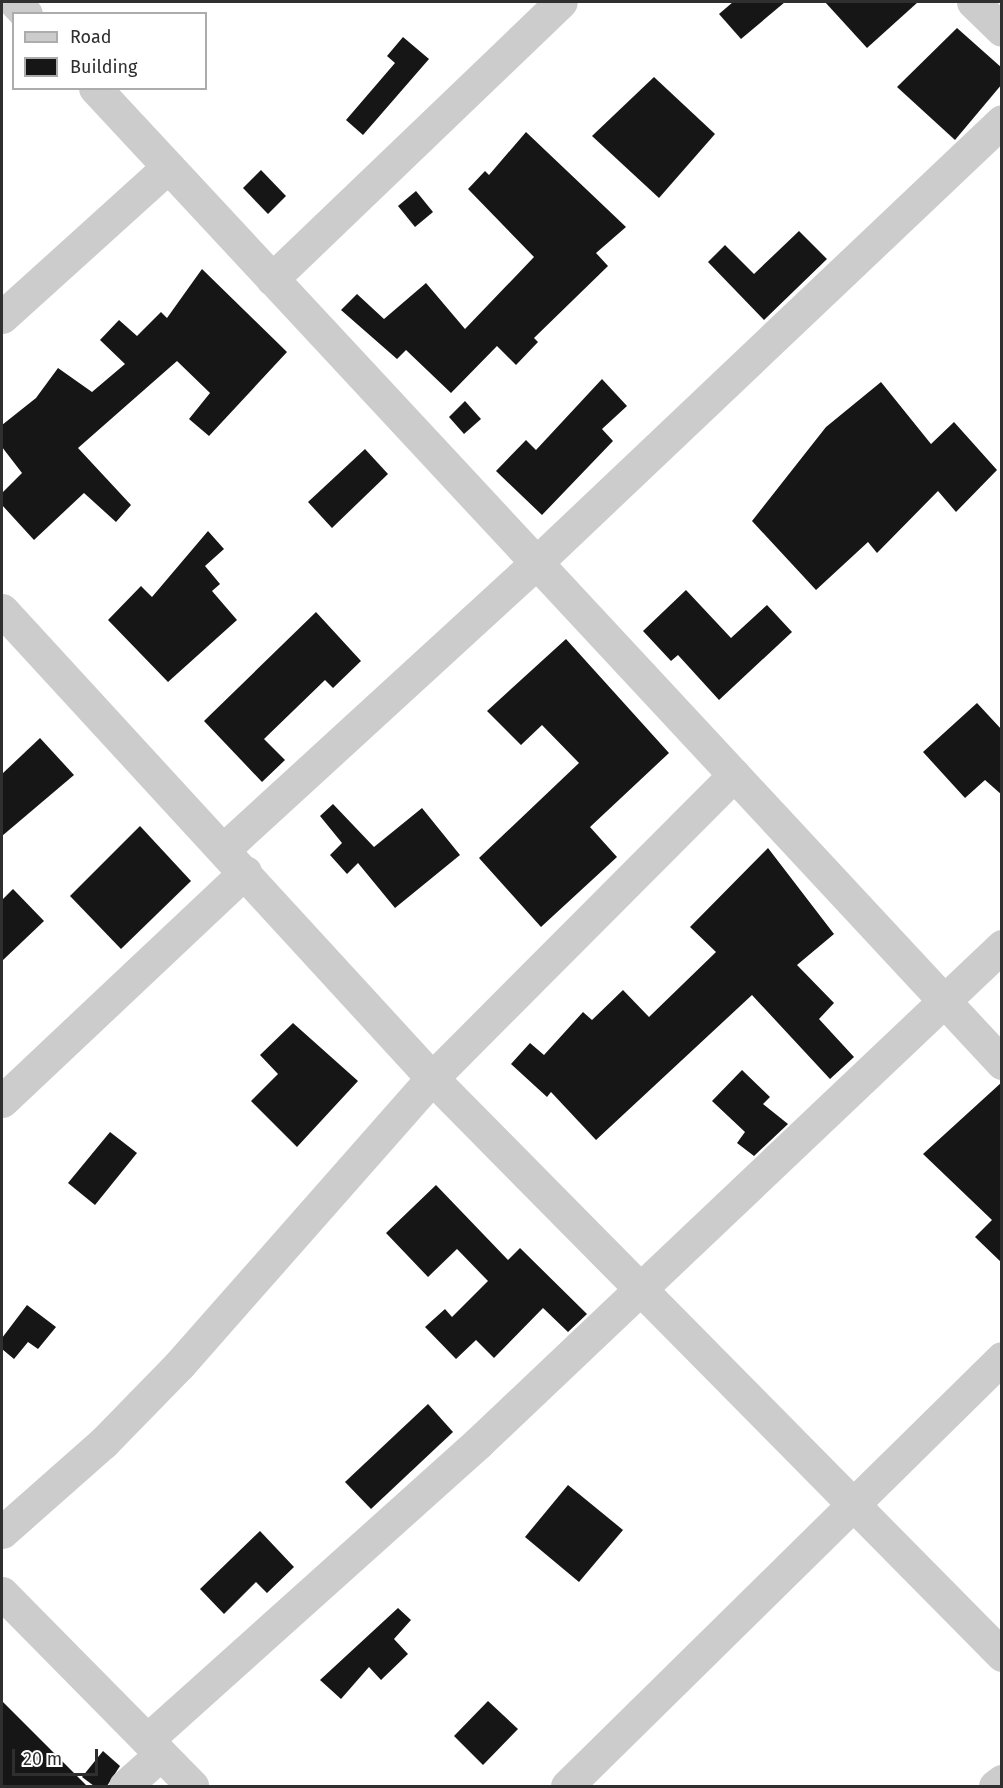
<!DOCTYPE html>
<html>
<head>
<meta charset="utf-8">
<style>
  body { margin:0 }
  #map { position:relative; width:1003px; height:1788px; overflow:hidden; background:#fff; font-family:"Fira Sans",sans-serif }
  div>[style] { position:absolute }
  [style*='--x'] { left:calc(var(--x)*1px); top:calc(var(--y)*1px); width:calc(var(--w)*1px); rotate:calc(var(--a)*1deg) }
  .building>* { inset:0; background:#161616 }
  .minor>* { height:33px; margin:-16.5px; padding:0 16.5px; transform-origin:16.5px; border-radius:16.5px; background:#ccc }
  span { translate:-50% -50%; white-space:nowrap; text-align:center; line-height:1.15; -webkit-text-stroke:6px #fff; paint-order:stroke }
  .frame { position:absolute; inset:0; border:3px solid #2f2f2f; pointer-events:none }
  .legend { position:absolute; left:12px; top:12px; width:195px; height:78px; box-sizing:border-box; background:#fff; border:2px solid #acacac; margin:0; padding:8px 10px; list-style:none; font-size:18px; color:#2f2f2f }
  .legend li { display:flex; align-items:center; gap:12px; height:30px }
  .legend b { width:30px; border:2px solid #acacac }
  .scale { position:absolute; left:12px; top:1749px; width:86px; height:27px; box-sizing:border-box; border:3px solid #2f2f2f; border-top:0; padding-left:8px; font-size:18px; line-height:21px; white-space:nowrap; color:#2f2f2f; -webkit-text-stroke:4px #fff; paint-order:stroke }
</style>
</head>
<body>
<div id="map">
  <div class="building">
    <i style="clip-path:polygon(733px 2px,785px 2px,741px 39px,719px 14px)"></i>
    <i style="clip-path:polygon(825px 2px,918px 2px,867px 48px)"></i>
    <i style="clip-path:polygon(957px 28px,1002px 68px,1002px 84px,955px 140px,897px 87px)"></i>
    <i style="clip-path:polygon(403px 37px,429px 59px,363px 135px,346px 120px,395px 63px,387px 56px)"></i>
    <i style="clip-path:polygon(654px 77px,715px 134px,659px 198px,592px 136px)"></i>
    <i style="clip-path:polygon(526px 132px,626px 227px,596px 253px,608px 266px,534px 338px,538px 342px,516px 365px,497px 346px,451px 393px,406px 350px,397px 359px,341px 310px,357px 294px,384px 319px,426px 283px,465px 329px,534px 257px,468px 189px,485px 171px,489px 175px)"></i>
    <i style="clip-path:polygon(261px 170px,286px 196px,268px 214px,243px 188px)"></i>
    <i style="clip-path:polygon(416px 191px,433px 212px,415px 227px,398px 206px)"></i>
    <i style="clip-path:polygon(799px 231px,827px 259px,764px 320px,708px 262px,725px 245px,754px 274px)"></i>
    <i style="clip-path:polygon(202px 269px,287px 352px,209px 436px,189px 419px,210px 393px,177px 361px,78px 448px,131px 505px,116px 522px,84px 493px,34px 540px,2px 505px,2px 493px,22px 473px,2px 447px,2px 425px,36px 398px,58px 368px,92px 392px,125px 364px,100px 340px,119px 320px,137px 336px,161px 312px,167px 318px)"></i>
    <i style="clip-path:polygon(602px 379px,627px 406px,602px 429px,613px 441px,542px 515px,496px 471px,526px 440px,536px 450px)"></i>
    <i style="clip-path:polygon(881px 382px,931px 444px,954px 422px,997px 470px,956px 512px,938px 491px,877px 553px,868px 542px,816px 590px,752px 521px,826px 427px)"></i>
    <i style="clip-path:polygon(465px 401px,481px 419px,464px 434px,449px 417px)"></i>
    <i style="clip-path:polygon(365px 449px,388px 474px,332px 528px,308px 502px)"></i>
    <i style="clip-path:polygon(208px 531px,224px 549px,205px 566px,220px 584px,212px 591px,237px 620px,168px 682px,108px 620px,141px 586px,152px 597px)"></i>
    <i style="clip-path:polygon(686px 590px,731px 638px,767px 605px,792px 632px,719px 700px,678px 655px,671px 661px,643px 631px)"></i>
    <i style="clip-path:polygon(316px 612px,361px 661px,333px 688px,325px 680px,264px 739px,285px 760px,262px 782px,204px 721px)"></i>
    <i style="clip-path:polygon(566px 639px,669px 753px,590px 827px,617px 857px,541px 927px,479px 858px,579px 763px,542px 725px,521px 745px,487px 711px)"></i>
    <i style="clip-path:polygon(977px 703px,1002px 730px,1002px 795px,985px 780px,965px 798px,923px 752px)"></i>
    <i style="clip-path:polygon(40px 738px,74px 775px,2px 836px,2px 774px)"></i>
    <i style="clip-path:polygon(333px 804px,374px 847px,422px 808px,460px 855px,395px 908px,358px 863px,347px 874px,330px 855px,342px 843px,320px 816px)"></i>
    <i style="clip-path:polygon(140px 826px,191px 881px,121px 949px,70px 896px)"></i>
    <i style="clip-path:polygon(768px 848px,834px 934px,797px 965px,834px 1003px,819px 1019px,854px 1057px,830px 1079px,752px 995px,596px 1140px,551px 1092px,547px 1097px,511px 1064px,530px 1043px,544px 1055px,583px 1012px,592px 1020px,623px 990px,649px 1017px,716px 952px,690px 927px)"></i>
    <i style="clip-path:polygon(13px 889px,44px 921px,2px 961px,2px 900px)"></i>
    <i style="clip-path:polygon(293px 1023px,358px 1081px,297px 1147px,251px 1101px,278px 1074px,260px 1055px)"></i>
    <i style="clip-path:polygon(742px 1070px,770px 1097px,763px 1104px,788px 1124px,754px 1156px,737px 1143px,745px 1132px,712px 1101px)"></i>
    <i style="clip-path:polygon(1002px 1082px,1002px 1263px,975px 1237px,992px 1220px,923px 1154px)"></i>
    <i style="clip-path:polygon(110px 1132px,137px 1153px,95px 1205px,68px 1183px)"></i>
    <i style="clip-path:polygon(436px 1185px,508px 1260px,520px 1248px,587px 1314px,568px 1332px,543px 1308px,494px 1358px,476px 1340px,456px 1359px,425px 1327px,445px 1309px,452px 1317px,488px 1281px,457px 1249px,428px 1277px,386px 1233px)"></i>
    <i style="clip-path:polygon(27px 1305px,56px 1327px,38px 1349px,28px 1342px,14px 1359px,2px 1349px,2px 1338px)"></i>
    <i style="clip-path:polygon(428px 1404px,453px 1432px,371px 1509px,345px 1482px)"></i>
    <i style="clip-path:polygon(568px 1485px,623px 1530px,579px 1582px,525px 1537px)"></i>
    <i style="clip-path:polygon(260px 1531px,294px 1567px,267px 1593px,256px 1582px,224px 1614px,200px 1589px)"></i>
    <i style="clip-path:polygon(398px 1608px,411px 1620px,394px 1639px,408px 1654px,381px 1680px,369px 1667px,341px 1699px,320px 1680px)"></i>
    <i style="clip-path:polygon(2px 1701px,87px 1786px,2px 1786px)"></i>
    <i style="clip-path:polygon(488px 1701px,518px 1729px,483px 1765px,454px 1736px)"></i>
    <i style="clip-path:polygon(103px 1751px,120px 1766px,107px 1786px,94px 1786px,82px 1777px)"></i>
  </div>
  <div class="minor">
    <i style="--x:15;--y:2;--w:16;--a:47"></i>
    <i style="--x:973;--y:2;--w:40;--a:44"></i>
    <i style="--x:95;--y:88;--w:1332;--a:47.07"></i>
    <i style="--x:272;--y:279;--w:400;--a:-43.8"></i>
    <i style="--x:2;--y:317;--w:224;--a:-42.1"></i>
    <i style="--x:2;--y:610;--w:636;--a:47.42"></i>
    <i style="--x:432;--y:1078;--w:811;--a:45.35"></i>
    <i style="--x:224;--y:849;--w:423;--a:-42.5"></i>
    <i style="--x:536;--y:563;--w:642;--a:-43.49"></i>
    <i style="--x:2;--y:1101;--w:334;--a:-43.3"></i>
    <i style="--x:2;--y:1532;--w:135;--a:-41.4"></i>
    <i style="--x:103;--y:1443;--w:110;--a:-45.7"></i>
    <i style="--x:180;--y:1364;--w:381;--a:-48.6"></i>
    <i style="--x:432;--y:1078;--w:428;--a:-45.1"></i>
    <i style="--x:2;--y:1593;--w:271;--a:45.4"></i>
    <i style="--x:147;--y:1740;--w:446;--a:-41.9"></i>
    <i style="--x:479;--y:1442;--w:721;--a:-43.48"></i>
    <i style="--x:125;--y:1786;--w:48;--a:-41.6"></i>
    <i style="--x:567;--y:1786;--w:610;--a:-44.54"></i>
    <i style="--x:995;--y:1786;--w:9;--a:-36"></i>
  </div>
  <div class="frame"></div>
  <ul class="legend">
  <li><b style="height:8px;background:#ccc"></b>Road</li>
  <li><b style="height:16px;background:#161616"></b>Building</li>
  </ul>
  <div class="scale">20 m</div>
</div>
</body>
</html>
